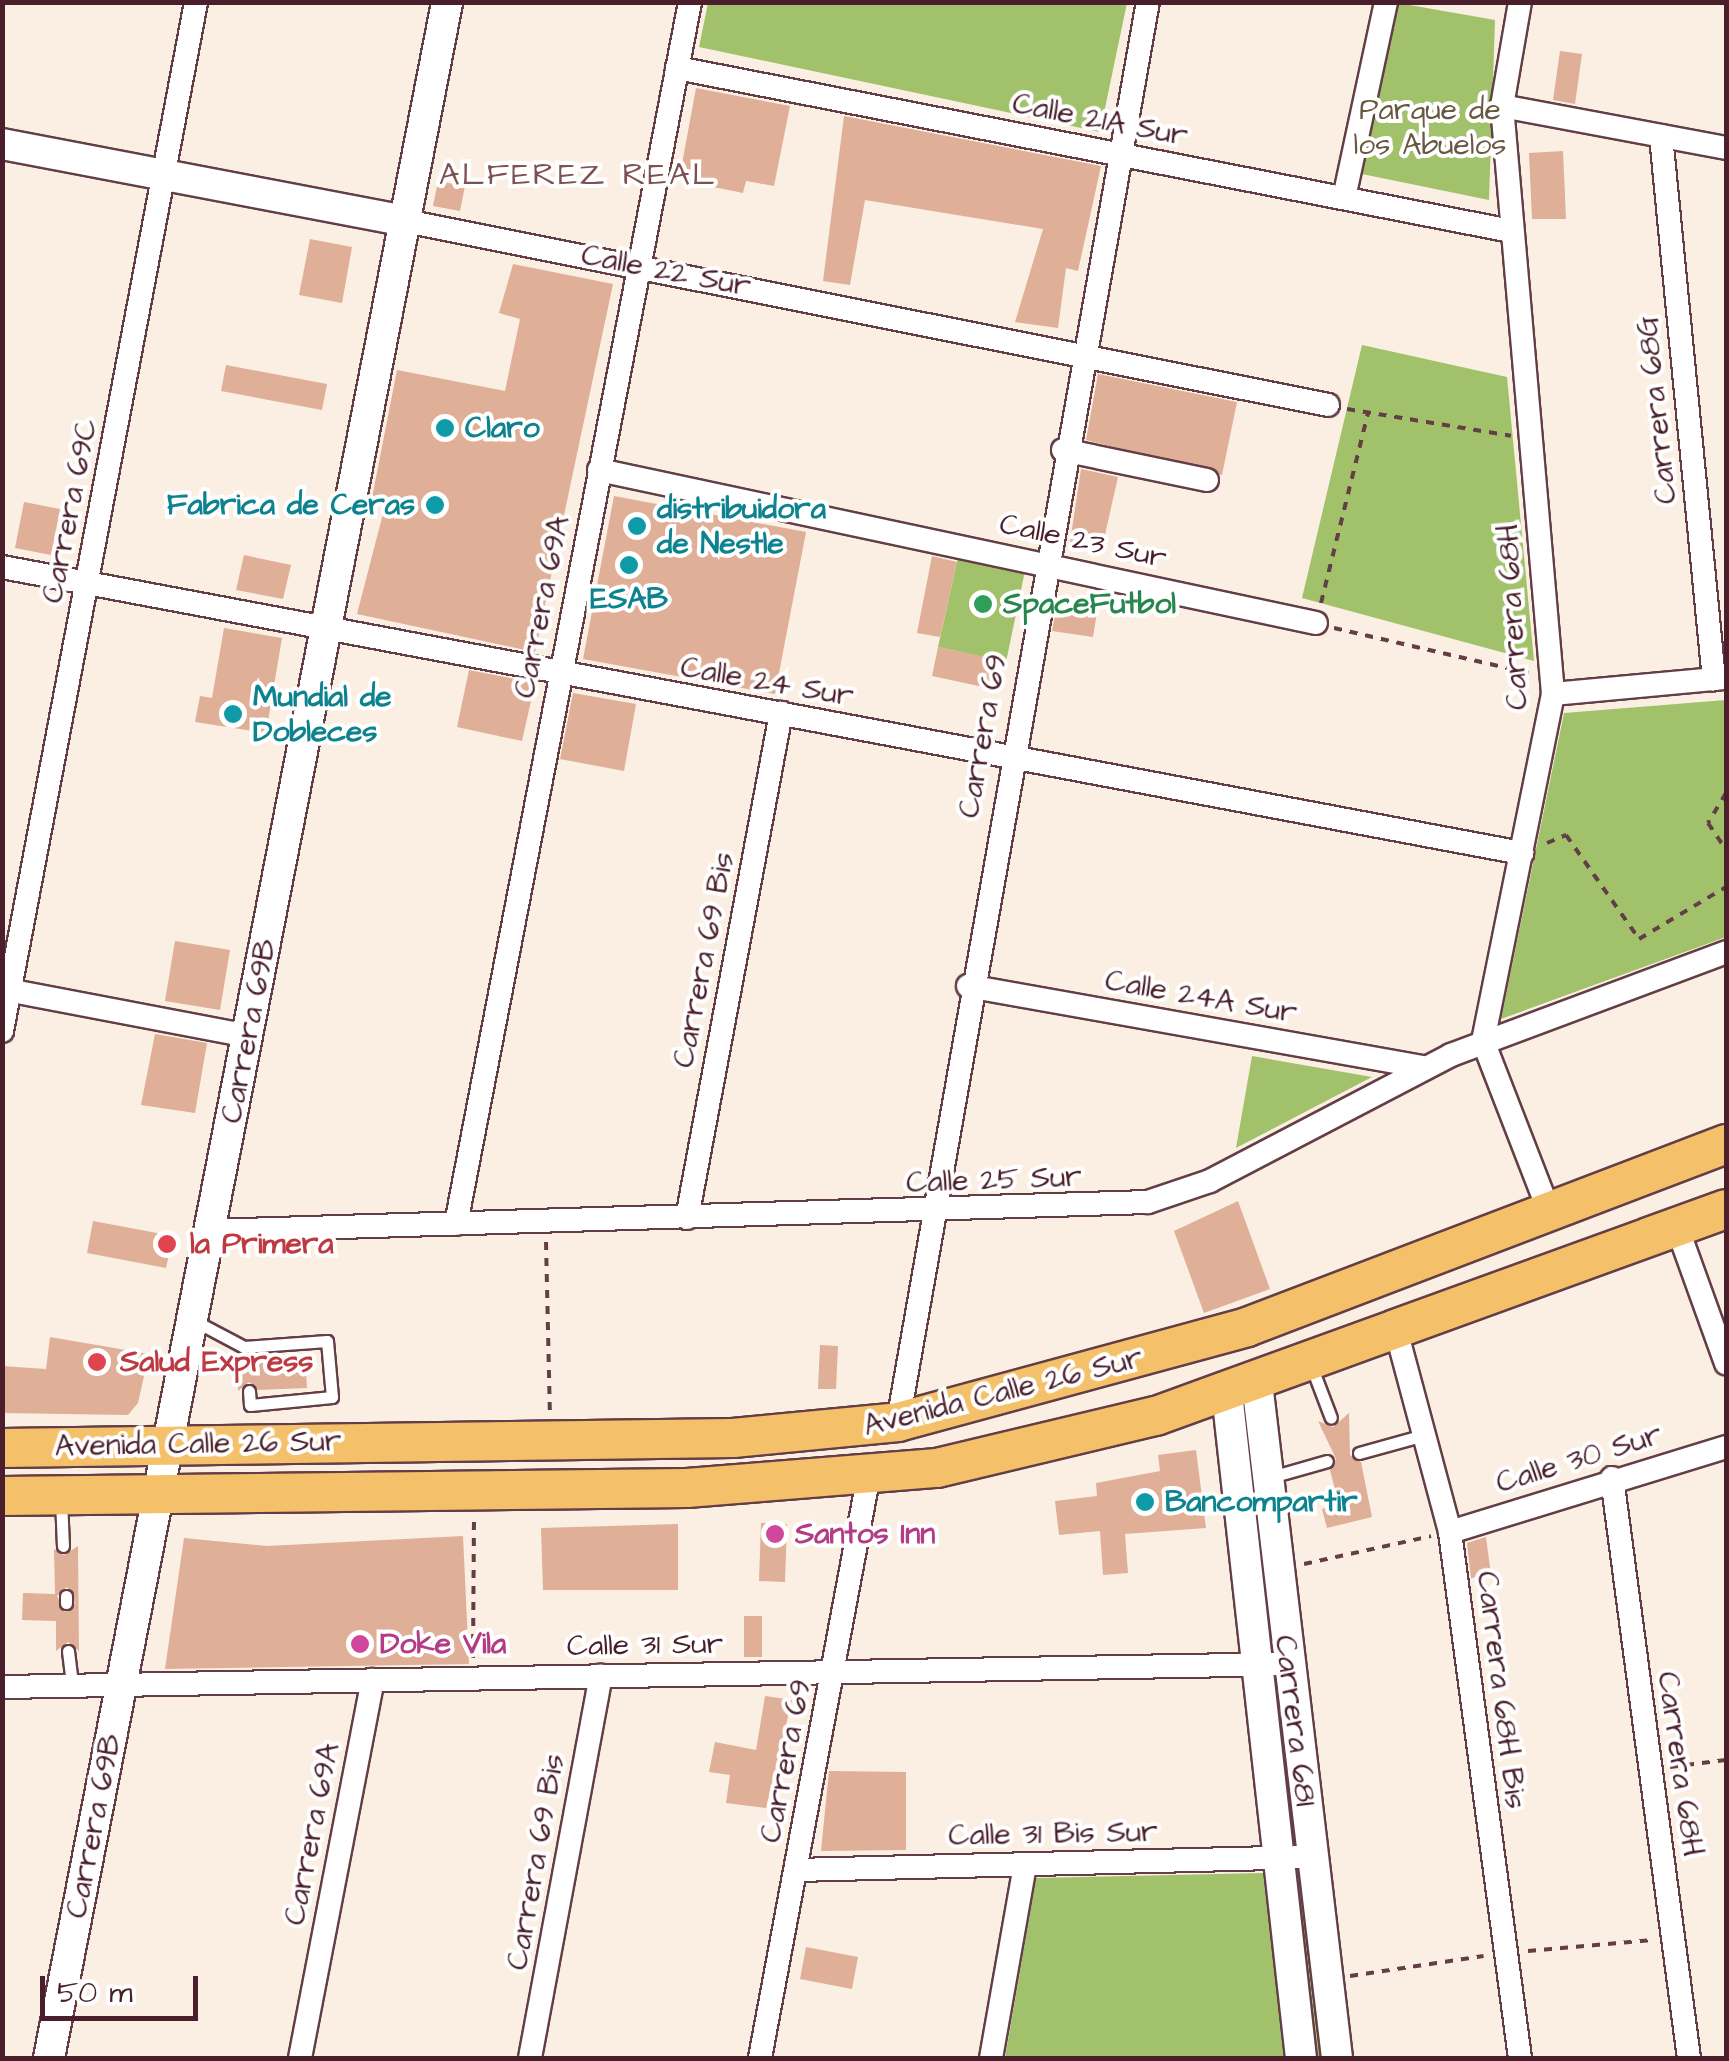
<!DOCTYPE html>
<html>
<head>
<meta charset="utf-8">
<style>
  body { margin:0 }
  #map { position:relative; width:1729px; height:2061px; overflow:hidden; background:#faefe2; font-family:"Architects Daughter",sans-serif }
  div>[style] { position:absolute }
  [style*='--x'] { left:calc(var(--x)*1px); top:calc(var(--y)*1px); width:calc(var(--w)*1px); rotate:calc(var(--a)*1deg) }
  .green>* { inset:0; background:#a1c26b }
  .building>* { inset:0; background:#e0af98 }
  .path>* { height:4px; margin-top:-2px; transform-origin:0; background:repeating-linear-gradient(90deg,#643e46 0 8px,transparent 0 16px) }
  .roads { filter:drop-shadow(2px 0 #643e46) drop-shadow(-2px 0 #643e46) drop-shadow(0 2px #643e46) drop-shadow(0 -2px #643e46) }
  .service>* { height:11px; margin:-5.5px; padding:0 5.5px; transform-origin:5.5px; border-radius:5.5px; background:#fff }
  .minor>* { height:22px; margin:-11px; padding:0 11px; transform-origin:11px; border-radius:11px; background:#fff }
  .tertiary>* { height:30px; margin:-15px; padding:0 15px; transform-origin:15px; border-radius:15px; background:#fff }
  .primary>* { height:38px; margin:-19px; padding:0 19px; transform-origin:19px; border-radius:19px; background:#f4c16a }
  .dots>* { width:28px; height:28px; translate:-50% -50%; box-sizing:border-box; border:5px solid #fff; border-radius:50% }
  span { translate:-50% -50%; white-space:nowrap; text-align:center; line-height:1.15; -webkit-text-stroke:8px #fff; paint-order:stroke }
  .park-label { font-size:30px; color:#685841 }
  .street-label { font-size:30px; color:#4a1f2b }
  .culture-label { font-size:30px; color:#0d838f; font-weight:700 }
  .left { translate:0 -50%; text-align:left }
  .right { translate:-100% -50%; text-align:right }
  .leisure-label { font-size:30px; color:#27864d; font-weight:700 }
  .health-label { font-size:30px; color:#be3a42; font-weight:700 }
  .hotel-label { font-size:30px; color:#b23c85; font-weight:700 }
  .neighbourhood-label { font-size:32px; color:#7e5151; letter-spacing:2.5px }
  .frame { position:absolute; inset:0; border:5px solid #4a1f2b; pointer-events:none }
  .scale { position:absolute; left:40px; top:1976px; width:158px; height:45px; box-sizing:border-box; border:5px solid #4a1f2b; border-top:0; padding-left:12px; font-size:30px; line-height:35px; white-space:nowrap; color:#4a1f2b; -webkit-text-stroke:8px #fff; paint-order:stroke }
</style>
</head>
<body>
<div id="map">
  <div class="green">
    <i style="clip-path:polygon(708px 3px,708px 2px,1127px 3px,1100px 132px,699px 47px)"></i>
    <i style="clip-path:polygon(1398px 3px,1495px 20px,1489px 200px,1362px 174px)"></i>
    <i style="clip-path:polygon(1362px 345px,1507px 377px,1534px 661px,1302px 598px)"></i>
    <i style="clip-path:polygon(958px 557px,1025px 571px,1006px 662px,938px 647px)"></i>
    <i style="clip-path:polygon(1726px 700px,1726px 937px,1501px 1019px,1564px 713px)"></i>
    <i style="clip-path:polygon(1252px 1056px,1372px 1077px,1236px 1148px)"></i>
    <i style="clip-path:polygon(1263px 1873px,1285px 2058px,1005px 2058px,1036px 1878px)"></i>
    <i style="clip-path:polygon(1299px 1882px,1323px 2058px,1310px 2058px,1287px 1883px)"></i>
  </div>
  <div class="building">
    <i style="clip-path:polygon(1560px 51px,1582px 54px,1575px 104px,1553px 100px)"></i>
    <i style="clip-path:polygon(696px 88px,790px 106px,774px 186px,746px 181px,743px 193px,679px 180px)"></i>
    <i style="clip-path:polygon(844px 116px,1101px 166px,1078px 271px,1066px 268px,1058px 328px,1015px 322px,1043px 229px,865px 200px,850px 285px,823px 281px)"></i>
    <i style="clip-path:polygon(1563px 151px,1566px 219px,1532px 219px,1529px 153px)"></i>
    <i style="clip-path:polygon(438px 181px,465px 186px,460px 211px,433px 206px)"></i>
    <i style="clip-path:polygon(310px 239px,352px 247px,342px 303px,299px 295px)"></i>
    <i style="clip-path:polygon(513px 264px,613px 284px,535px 652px,357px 614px,385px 506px,371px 503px,397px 370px,505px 391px,520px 319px,499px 313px)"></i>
    <i style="clip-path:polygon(226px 365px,327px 384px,322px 410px,221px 391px)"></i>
    <i style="clip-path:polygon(1098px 374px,1237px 402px,1222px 475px,1086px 440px)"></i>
    <i style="clip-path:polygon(1081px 469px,1118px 477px,1102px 548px,1070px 542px)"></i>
    <i style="clip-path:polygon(614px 496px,806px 532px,775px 694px,583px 659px)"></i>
    <i style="clip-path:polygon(24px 502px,60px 509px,51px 555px,15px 548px)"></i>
    <i style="clip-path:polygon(244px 555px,291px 565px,283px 599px,236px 590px)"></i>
    <i style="clip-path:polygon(932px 556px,957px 562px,940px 637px,917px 633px)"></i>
    <i style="clip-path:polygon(1057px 605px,1097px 612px,1093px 637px,1052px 631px)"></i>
    <i style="clip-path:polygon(224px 628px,282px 638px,266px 733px,195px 722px,200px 696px,212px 698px)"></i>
    <i style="clip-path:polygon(938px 647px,995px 659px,988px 688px,932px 676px)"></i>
    <i style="clip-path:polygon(469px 670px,535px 683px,522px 741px,457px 727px)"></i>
    <i style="clip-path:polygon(573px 693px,636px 704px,624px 771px,560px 759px)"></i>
    <i style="clip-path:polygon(175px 941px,230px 950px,220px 1010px,165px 1001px)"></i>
    <i style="clip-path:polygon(155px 1034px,207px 1043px,195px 1113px,141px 1105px)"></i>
    <i style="clip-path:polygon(1238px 1201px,1270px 1289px,1204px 1313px,1174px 1231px)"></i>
    <i style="clip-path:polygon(93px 1221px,173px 1236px,166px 1268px,87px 1253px)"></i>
    <i style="clip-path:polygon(50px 1337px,149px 1354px,138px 1403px,128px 1415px,2px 1413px,2px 1366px,46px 1369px)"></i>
    <i style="clip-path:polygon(820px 1345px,838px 1346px,836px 1389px,818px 1389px)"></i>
    <i style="clip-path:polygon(305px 1358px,307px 1388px,258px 1390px,249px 1382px,238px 1391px,237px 1362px)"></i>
    <i style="clip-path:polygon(1349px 1413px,1350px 1455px,1361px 1462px,1372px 1517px,1327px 1528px,1322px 1509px,1339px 1505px,1330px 1470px,1336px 1459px,1318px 1421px,1333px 1427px)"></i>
    <i style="clip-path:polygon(1196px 1450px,1206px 1528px,1125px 1534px,1128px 1573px,1103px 1575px,1100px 1531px,1059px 1535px,1055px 1501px,1097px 1496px,1096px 1483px,1160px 1471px,1158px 1455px)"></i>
    <i style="clip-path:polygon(761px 1523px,787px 1524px,785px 1582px,759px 1581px)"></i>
    <i style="clip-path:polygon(678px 1524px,678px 1590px,543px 1590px,541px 1528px)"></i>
    <i style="clip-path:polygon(463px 1536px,469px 1664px,165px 1669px,184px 1538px,267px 1546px)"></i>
    <i style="clip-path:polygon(1486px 1537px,1491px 1575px,1471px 1578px,1467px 1543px)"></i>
    <i style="clip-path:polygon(evenodd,78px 1546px,79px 1651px,68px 1642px,56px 1651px,56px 1621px,22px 1620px,23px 1593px,55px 1594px,54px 1549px,64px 1555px,78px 1546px,67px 1587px,75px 1603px,65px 1612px,57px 1596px,67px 1587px)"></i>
    <i style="clip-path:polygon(744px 1616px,762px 1616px,762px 1657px,744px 1657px)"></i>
    <i style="clip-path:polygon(765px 1696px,792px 1700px,766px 1808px,726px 1803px,730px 1775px,709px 1772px,715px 1742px,756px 1750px)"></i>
    <i style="clip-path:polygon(829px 1771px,906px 1772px,906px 1850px,821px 1851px)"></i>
    <i style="clip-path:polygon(806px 1947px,858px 1957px,852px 1989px,800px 1979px)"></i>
  </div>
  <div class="path">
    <i style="--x:1347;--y:409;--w:166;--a:9.3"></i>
    <i style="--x:1321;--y:603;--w:196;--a:-76.1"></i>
    <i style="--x:1334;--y:628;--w:200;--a:13"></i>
    <i style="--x:1726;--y:793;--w:35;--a:121"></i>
    <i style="--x:1708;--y:823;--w:32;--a:56"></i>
    <i style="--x:1547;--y:843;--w:21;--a:-23"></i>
    <i style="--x:1566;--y:835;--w:127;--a:54.9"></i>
    <i style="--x:1639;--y:939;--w:101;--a:-30.9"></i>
    <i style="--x:546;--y:1242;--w:170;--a:88.7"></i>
    <i style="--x:1304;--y:1564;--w:130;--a:-12.4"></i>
    <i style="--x:473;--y:1658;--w:140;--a:-89.6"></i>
    <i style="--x:1670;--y:1767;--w:56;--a:-7.1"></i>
    <i style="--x:1528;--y:1951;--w:125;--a:-5"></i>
    <i style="--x:1350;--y:1976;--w:135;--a:-8.5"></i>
  </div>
  <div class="roads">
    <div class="service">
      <i style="--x:193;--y:1320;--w:58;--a:27.9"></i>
      <i style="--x:244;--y:1347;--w:83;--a:-4.1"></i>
      <i style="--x:327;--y:1341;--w:56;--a:84.9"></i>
      <i style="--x:332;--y:1397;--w:82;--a:174.4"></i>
      <i style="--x:250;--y:1405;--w:14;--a:-94"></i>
      <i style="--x:1312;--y:1368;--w:53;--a:69.2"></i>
      <i style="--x:1359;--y:1453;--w:67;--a:-15.5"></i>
      <i style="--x:1271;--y:1477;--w:58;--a:-15.9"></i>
      <i style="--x:61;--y:1499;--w:47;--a:87.6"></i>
      <i style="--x:66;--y:1603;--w:7;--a:-90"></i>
      <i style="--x:68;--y:1651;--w:35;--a:83"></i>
    </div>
    <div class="minor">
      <i style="--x:1520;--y:2;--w:106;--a:99.8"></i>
      <i style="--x:1502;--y:106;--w:590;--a:85.04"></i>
      <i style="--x:1553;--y:694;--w:354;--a:101.4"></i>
      <i style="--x:1483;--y:1041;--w:182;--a:68.8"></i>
      <i style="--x:677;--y:68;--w:850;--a:11.06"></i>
      <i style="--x:1502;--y:106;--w:228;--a:10.6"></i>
      <i style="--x:1661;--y:136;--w:546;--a:84.43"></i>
      <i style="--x:1344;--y:198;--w:200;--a:-77.9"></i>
      <i style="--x:405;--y:221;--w:941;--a:11.27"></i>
      <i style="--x:1063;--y:450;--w:147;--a:11.8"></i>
      <i style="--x:599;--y:470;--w:733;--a:12.05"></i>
      <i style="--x:2;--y:567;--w:1547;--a:10.66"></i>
      <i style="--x:1553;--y:694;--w:174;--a:-5.3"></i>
      <i style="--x:968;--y:986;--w:461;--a:10.1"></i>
      <i style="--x:2;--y:989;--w:250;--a:10.8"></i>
      <i style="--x:2;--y:1031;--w:1047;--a:-79.32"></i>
      <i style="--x:687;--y:1218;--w:514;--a:-79.46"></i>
      <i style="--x:456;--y:1224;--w:1244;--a:-79.16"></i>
      <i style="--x:1677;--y:1227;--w:145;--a:70.2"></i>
      <i style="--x:210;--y:1231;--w:938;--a:-1.77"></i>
      <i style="--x:1148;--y:1202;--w:65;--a:-18.7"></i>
      <i style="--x:1210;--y:1181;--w:272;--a:-27.6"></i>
      <i style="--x:1451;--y:1055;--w:294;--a:-20.5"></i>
      <i style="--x:1397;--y:1334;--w:205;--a:75"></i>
      <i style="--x:1450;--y:1532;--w:531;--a:82.42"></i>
      <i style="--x:898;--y:1422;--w:1442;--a:-80.02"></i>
      <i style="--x:1612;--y:1478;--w:585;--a:82.44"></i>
      <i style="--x:1450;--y:1532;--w:289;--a:-17.1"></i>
      <i style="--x:2;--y:1687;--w:1286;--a:-1.02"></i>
      <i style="--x:796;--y:1870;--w:516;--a:-1.44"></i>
      <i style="--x:300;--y:2058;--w:385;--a:-79.1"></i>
      <i style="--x:530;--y:2058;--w:389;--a:-79.5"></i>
      <i style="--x:760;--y:2058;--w:594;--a:-79.43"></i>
      <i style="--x:991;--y:2058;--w:196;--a:-80"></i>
    </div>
    <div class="tertiary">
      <i style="--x:2;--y:144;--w:410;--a:10.8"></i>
      <i style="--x:1257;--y:1383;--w:680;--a:83.24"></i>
      <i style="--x:1227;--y:1393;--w:669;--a:83.65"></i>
      <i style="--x:49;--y:2058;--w:2094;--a:-79.04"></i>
    </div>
    <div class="primary">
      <i style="--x:2;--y:1448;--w:731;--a:-0.78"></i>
      <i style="--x:733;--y:1438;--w:166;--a:-5.5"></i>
      <i style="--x:898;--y:1422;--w:362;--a:-15.2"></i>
      <i style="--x:1247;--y:1327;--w:513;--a:-20.91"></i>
      <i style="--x:2;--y:1496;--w:685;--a:-0.67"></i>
      <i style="--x:687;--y:1488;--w:251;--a:-4.6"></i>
      <i style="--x:937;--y:1468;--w:225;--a:-13.4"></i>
      <i style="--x:1156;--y:1416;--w:606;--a:-19.96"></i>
    </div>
  </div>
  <div class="dots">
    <i style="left:445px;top:428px;background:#0f9aa8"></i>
    <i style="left:435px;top:505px;background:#0f9aa8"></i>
    <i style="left:637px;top:526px;background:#0f9aa8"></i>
    <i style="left:629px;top:565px;background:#0f9aa8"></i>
    <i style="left:983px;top:604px;background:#2e9e5b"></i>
    <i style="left:233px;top:714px;background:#0f9aa8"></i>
    <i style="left:167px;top:1244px;background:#e0444e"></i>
    <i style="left:97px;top:1362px;background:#e0444e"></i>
    <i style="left:1145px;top:1502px;background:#0f9aa8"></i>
    <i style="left:775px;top:1534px;background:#d1479c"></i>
    <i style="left:360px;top:1644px;background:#d1479c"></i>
  </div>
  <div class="park-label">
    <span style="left:1430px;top:127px">Parque de<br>los Abuelos</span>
  </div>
  <div class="street-label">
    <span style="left:1100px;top:120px;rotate:11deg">Calle 21A Sur</span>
    <span style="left:666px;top:271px;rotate:11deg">Calle 22 Sur</span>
    <span style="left:1657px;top:410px;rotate:-96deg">Carrera 68G</span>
    <span style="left:70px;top:511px;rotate:-79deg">Carrera 69C</span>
    <span style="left:1083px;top:541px;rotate:12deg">Calle 23 Sur</span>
    <span style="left:542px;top:607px;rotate:-79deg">Carrera 69A</span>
    <span style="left:1513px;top:617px;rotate:-93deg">Carrera 68H</span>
    <span style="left:767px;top:682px;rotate:10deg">Calle 24 Sur</span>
    <span style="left:983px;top:736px;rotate:-80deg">Carrera 69</span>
    <span style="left:704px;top:960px;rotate:-79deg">Carrera 69 Bis</span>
    <span style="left:1201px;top:997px;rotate:10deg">Calle 24A Sur</span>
    <span style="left:249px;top:1031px;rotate:-79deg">Carrera 69B</span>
    <span style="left:994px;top:1180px;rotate:-2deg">Calle 25 Sur</span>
    <span style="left:1003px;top:1392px;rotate:-14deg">Avenida Calle 26 Sur</span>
    <span style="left:198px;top:1444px;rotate:-1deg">Avenida Calle 26 Sur</span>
    <span style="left:1579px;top:1459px;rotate:-17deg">Calle 30 Sur</span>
    <span style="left:645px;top:1645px;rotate:-1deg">Calle 31 Sur</span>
    <span style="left:1501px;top:1690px;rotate:83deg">Carrera 68H Bis</span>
    <span style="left:1295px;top:1721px;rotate:83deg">Carrera 68I</span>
    <span style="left:786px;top:1761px;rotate:-79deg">Carrera 69</span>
    <span style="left:1680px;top:1764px;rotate:82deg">Carrera 68H</span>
    <span style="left:94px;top:1826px;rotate:-79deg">Carrera 69B</span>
    <span style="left:312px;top:1834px;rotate:-79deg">Carrera 69A</span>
    <span style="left:1053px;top:1834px;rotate:-1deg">Calle 31 Bis Sur</span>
    <span style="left:536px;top:1862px;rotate:-80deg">Carrera 69 Bis</span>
  </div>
  <div class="culture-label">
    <span class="left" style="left:465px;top:428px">Claro</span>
    <span class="right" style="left:415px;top:505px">Fabrica de Ceras</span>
    <span class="left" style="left:657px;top:526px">distribuidora<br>de Nestle</span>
    <span style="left:629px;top:599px">ESAB</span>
    <span class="left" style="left:253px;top:714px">Mundial de<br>Dobleces</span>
    <span class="left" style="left:1165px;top:1502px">Bancompartir</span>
  </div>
  <div class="leisure-label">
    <span class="left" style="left:1003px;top:604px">SpaceFutbol</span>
  </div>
  <div class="health-label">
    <span class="left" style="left:190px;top:1244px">la Primera</span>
    <span class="left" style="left:120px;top:1362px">Salud Express</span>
  </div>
  <div class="hotel-label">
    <span class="left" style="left:795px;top:1534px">Santos Inn</span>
    <span class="left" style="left:380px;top:1644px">Doke Vila</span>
  </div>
  <div class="neighbourhood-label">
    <span style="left:578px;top:175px">ALFEREZ REAL</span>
  </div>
  <div class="frame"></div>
  <div class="scale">50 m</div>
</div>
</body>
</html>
